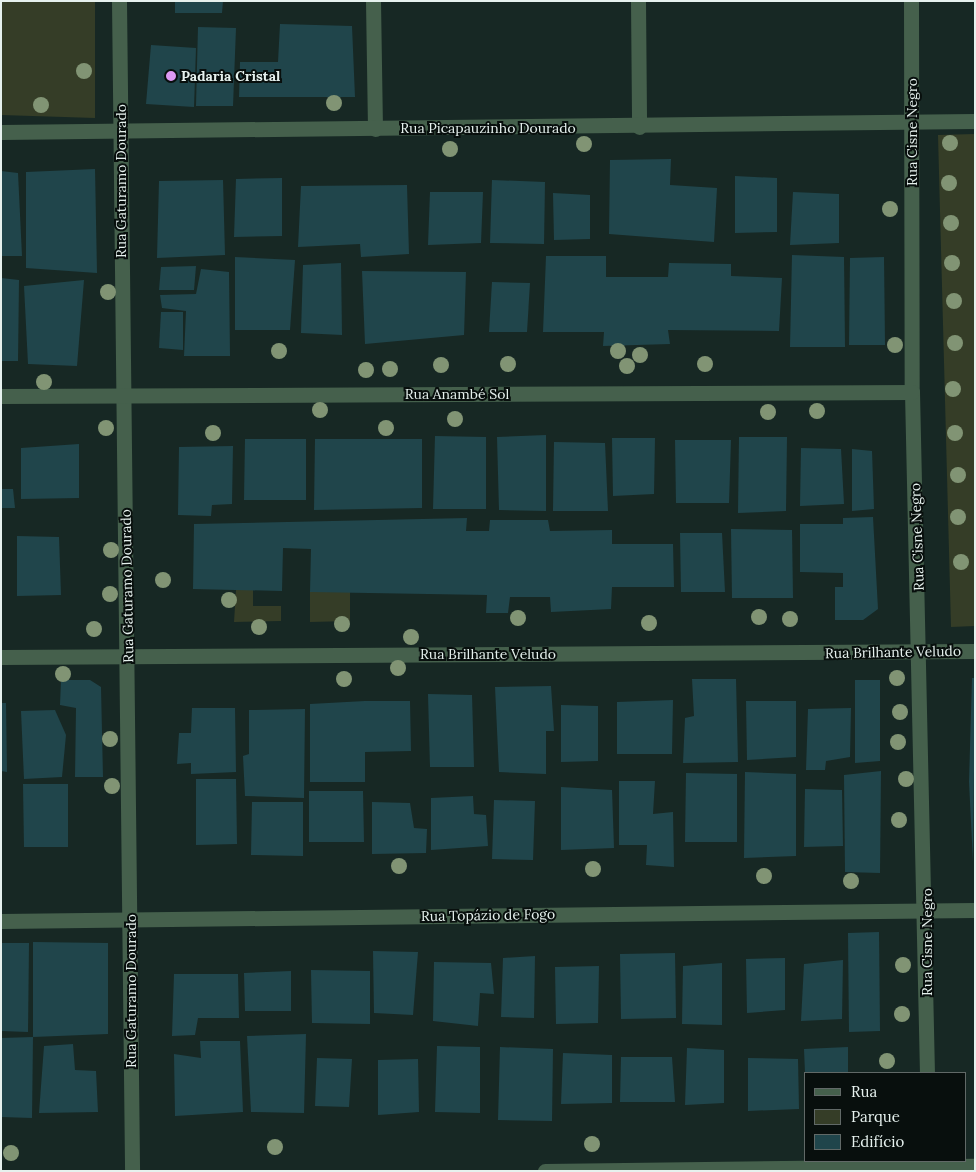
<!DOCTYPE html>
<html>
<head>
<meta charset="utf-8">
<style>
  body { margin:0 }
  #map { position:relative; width:976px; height:1172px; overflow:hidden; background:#172824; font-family:Lora,serif }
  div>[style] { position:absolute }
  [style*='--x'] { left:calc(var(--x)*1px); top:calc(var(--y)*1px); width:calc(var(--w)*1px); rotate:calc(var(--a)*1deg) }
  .green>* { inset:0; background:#353d27 }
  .building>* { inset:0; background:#20454b }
  .street>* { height:15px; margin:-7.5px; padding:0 7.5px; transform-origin:7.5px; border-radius:7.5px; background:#45604c }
  .trees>* { width:16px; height:16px; margin:-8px; border-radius:50%; background:#819474 }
  .dots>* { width:14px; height:14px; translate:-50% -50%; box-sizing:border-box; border:2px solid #080f0d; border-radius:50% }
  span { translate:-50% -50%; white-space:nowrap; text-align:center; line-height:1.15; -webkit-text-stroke:4px #080f0d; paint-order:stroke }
  .poi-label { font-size:14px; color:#e6f1ee; font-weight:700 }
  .left { translate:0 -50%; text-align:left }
  .street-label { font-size:14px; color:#e6f1ee }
  .frame { position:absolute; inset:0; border:2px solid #e6f1ee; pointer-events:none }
  .legend { position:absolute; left:804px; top:1072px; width:162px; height:90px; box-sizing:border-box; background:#080f0d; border:1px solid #616967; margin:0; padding:6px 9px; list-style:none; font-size:15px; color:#e6f1ee }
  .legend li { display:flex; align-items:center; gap:10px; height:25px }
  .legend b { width:25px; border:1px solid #616967 }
</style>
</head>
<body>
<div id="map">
  <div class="green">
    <i style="clip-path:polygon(1px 1px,95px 1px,95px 118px,1px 115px)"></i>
    <i style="clip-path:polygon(975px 134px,975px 626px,951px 627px,938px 135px)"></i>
    <i style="clip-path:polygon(236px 590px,253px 590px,253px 606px,281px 606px,281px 621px,234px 622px)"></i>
    <i style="clip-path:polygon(310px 592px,350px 592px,350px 621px,310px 622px)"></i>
  </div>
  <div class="building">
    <i style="clip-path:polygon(175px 1px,223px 1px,222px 13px,175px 13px)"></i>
    <i style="clip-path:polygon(280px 24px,352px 26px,355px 97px,239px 97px,240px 62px,278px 62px)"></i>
    <i style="clip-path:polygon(198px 27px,236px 28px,233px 106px,196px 106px)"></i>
    <i style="clip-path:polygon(151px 45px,196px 48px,194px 107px,146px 104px)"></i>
    <i style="clip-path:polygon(671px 159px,670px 185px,717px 188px,714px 242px,609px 234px,610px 160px)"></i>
    <i style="clip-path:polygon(95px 169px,97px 273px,26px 268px,26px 172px)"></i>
    <i style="clip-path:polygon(1px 171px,18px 173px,22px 256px,1px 256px)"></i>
    <i style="clip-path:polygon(735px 176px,777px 178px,777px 232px,735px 233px)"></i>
    <i style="clip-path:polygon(282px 178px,282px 236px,234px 237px,236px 179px)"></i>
    <i style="clip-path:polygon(223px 180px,225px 255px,157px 258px,159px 181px)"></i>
    <i style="clip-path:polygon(492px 180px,545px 182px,544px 244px,490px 243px)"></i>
    <i style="clip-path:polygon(407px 185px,409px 254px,361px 257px,360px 244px,298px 247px,301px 186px)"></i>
    <i style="clip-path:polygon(430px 192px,483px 192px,481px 243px,428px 245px)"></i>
    <i style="clip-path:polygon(793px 192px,839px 194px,839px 243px,790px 245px)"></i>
    <i style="clip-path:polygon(553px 193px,590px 195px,590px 239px,554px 240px)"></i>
    <i style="clip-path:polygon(792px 255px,844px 257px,845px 347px,790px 347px)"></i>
    <i style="clip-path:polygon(546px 256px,606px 256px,606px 277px,668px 277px,669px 263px,731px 264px,731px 276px,782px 278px,779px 331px,668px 330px,670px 344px,603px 346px,604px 332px,543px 332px)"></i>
    <i style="clip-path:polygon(235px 257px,295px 260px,290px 330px,235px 330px)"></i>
    <i style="clip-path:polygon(884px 257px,885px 345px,849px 345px,850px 258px)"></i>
    <i style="clip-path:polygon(341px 263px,342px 335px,301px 333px,303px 265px)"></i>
    <i style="clip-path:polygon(196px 266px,194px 290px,159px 290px,161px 267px)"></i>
    <i style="clip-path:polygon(201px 269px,229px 272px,230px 356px,184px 356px,186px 311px,162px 308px,160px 295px,196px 294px)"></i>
    <i style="clip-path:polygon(362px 271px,466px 272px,464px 335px,365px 344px)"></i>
    <i style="clip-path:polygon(1px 278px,19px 280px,18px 361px,1px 361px)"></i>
    <i style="clip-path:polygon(84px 280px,77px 366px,28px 364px,24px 286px)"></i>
    <i style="clip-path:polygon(492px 282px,530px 283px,527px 332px,489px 332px)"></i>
    <i style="clip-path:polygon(161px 312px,183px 312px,183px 350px,159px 348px)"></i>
    <i style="clip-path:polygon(546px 435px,546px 511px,499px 510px,497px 437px)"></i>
    <i style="clip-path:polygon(435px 436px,486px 437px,486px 509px,433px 509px)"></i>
    <i style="clip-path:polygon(739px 437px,787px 437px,786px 511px,738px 513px)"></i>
    <i style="clip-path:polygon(612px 438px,655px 438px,654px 494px,613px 496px)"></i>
    <i style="clip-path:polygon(245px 439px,306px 439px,306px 500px,244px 500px)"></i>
    <i style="clip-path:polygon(315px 439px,422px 439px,422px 508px,314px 510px)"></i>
    <i style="clip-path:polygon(675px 440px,731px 440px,729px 503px,676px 503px)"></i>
    <i style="clip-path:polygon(554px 442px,605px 443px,608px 511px,553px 511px)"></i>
    <i style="clip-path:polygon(79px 444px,79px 498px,21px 499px,21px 448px)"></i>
    <i style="clip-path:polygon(233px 446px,232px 504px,212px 505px,211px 516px,178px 515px,179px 447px)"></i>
    <i style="clip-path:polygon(801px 448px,841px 449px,844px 504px,800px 506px)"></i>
    <i style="clip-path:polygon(852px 449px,872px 451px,874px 509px,852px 511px)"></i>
    <i style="clip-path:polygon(1px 489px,13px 489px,15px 508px,1px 508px)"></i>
    <i style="clip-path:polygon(873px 517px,878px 609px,863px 620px,835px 620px,835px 587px,843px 587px,843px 573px,800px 572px,800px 524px,843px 524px,843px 518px)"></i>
    <i style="clip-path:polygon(467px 518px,466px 531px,489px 531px,490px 520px,548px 520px,550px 531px,612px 530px,612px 544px,673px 544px,674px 587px,612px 587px,611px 609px,551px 612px,550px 597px,510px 597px,508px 613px,486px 613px,487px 595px,310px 592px,311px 549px,283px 548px,282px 591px,193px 589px,194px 524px)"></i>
    <i style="clip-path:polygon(731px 529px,792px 530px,793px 598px,732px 598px)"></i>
    <i style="clip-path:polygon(680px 533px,722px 533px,725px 592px,681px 592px)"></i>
    <i style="clip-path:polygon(17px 536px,59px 537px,61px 595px,17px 596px)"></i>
    <i style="clip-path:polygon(972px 678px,975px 678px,973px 862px,969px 782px)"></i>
    <i style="clip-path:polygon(692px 679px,736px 679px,738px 762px,683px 763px,685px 718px,694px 716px)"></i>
    <i style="clip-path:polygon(61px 680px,90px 680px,101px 687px,103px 777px,75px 777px,76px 708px,60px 705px)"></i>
    <i style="clip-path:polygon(855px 680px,880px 680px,880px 761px,855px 763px)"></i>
    <i style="clip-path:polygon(551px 686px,554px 731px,546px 731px,546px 774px,499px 772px,495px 687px)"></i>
    <i style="clip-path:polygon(428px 694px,472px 695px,474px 767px,430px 767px)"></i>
    <i style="clip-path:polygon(673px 700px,672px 754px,617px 754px,617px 702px)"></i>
    <i style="clip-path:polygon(365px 701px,410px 701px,411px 751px,365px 752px,365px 782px,310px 782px,310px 704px)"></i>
    <i style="clip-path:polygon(746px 701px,796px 701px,796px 757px,747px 760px)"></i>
    <i style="clip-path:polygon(1px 703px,6px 703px,7px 772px,1px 771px)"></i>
    <i style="clip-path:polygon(561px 705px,598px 706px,598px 761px,561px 762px)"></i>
    <i style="clip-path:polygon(192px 708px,235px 708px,236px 772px,191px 774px,191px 763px,177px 764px,179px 733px,191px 733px)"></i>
    <i style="clip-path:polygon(851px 708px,850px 757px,826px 761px,825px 770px,806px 770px,808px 709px)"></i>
    <i style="clip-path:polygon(305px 709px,304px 798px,245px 796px,243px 756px,249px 754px,249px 710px)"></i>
    <i style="clip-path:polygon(55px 710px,66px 735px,62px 777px,24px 779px,21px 711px)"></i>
    <i style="clip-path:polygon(881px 771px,880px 873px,845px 872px,844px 775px)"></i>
    <i style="clip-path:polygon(745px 772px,796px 774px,796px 856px,744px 858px)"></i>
    <i style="clip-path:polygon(686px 773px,737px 774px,737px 842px,685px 842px)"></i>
    <i style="clip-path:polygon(196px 779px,236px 779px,237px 844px,196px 845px)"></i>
    <i style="clip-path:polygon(619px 781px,655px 781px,653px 814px,673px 812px,674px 867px,646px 865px,647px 845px,619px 845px)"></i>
    <i style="clip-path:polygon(23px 784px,68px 784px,68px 847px,24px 847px)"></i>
    <i style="clip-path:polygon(561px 787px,612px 790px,614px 848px,561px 850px)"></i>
    <i style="clip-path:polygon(805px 789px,842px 790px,843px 846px,804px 847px)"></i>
    <i style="clip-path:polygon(309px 791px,363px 791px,364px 842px,309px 842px)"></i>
    <i style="clip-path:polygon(473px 796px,474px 814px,486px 815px,488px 846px,431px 850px,431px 798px)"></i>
    <i style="clip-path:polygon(494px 800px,535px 801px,533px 860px,492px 859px)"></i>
    <i style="clip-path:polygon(252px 802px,303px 802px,303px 856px,251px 855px)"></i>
    <i style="clip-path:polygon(372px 802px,410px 803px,414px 828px,427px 829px,426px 853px,372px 854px)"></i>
    <i style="clip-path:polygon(879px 932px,880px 1031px,849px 1032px,848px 933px)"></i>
    <i style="clip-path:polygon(33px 942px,108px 943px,108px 1034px,33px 1037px)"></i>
    <i style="clip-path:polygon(1px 943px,29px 943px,28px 1032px,1px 1031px)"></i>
    <i style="clip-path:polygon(373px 951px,418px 952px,413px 1015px,374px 1013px)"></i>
    <i style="clip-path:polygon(675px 953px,676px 1018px,621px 1019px,620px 954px)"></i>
    <i style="clip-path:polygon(535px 956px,534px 1018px,501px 1017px,503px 958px)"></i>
    <i style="clip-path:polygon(785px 958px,785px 1010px,747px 1013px,746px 959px)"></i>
    <i style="clip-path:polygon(843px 960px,842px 1019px,801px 1021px,804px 964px)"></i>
    <i style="clip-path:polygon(434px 962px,491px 963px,494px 994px,480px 993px,478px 1026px,433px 1021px)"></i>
    <i style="clip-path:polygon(722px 963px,722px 1025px,682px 1024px,683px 966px)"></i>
    <i style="clip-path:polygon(599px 966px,598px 1023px,556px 1024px,555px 967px)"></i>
    <i style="clip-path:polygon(311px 970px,370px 971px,370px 1024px,312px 1023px)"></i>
    <i style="clip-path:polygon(291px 971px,291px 1011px,245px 1011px,244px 973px)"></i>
    <i style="clip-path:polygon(174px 974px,238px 974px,239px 1018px,198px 1018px,195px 1035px,172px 1036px)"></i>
    <i style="clip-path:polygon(306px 1034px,304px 1113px,251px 1112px,247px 1036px)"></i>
    <i style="clip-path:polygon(33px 1037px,32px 1118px,1px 1117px,1px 1038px)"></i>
    <i style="clip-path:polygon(200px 1041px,240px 1041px,243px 1112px,175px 1116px,174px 1054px,201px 1058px)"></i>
    <i style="clip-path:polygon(73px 1044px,75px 1070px,96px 1071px,98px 1112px,39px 1113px,44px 1046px)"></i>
    <i style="clip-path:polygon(437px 1046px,480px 1047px,480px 1113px,435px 1112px)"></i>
    <i style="clip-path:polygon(500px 1047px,553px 1049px,552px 1121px,498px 1120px)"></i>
    <i style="clip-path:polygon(848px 1047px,848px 1073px,805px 1073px,804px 1049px)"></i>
    <i style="clip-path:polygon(687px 1048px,724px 1050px,724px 1103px,685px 1105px)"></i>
    <i style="clip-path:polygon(563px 1053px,612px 1055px,612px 1103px,561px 1104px)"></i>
    <i style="clip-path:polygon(621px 1057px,672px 1057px,675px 1102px,620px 1102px)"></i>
    <i style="clip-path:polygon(317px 1058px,352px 1059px,349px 1107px,315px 1106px)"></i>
    <i style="clip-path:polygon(748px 1058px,798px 1059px,799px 1109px,748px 1111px)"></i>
    <i style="clip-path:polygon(418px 1059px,419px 1112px,378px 1115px,378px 1060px)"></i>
  </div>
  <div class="street">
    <i style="--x:119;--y:1;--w:1170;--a:89.36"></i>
    <i style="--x:373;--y:1;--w:128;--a:89.1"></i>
    <i style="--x:638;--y:1;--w:126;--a:89.5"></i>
    <i style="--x:911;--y:1;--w:391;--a:89.9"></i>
    <i style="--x:912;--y:392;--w:681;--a:88.74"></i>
    <i style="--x:1;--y:132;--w:974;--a:-0.65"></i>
    <i style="--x:1;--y:396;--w:911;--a:-0.25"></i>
    <i style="--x:1;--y:657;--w:974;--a:-0.35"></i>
    <i style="--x:1;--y:921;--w:974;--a:-0.65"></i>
    <i style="--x:545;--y:1171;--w:430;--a:-0.7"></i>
  </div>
  <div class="trees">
    <i style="left:84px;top:71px"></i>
    <i style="left:334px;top:103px"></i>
    <i style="left:41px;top:105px"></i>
    <i style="left:950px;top:143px"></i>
    <i style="left:584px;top:144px"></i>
    <i style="left:450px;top:149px"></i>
    <i style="left:949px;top:183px"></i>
    <i style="left:890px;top:209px"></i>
    <i style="left:951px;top:223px"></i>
    <i style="left:952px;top:263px"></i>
    <i style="left:108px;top:292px"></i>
    <i style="left:954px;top:301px"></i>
    <i style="left:955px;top:343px"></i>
    <i style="left:895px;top:345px"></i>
    <i style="left:279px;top:351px"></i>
    <i style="left:618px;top:351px"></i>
    <i style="left:640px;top:355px"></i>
    <i style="left:508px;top:364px"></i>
    <i style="left:705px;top:364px"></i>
    <i style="left:441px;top:365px"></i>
    <i style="left:627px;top:366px"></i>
    <i style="left:390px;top:369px"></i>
    <i style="left:366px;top:370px"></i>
    <i style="left:44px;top:382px"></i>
    <i style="left:953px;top:389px"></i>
    <i style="left:320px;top:410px"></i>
    <i style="left:817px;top:411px"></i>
    <i style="left:768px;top:412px"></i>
    <i style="left:455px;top:419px"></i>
    <i style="left:106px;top:428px"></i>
    <i style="left:386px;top:428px"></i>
    <i style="left:213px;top:433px"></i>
    <i style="left:955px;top:433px"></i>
    <i style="left:958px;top:475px"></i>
    <i style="left:958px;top:517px"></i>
    <i style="left:111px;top:550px"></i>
    <i style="left:961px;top:562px"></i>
    <i style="left:163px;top:580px"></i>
    <i style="left:110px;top:594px"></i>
    <i style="left:229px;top:600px"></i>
    <i style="left:759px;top:617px"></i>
    <i style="left:518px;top:618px"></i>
    <i style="left:790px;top:619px"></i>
    <i style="left:649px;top:623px"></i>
    <i style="left:342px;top:624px"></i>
    <i style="left:259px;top:627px"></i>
    <i style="left:94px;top:629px"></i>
    <i style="left:411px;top:637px"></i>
    <i style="left:398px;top:668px"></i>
    <i style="left:63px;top:674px"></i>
    <i style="left:897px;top:678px"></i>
    <i style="left:344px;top:679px"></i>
    <i style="left:900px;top:712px"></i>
    <i style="left:110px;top:739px"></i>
    <i style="left:898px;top:742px"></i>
    <i style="left:906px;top:779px"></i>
    <i style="left:112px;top:786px"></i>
    <i style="left:899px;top:820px"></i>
    <i style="left:399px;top:866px"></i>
    <i style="left:593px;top:869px"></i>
    <i style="left:764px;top:876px"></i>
    <i style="left:851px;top:881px"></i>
    <i style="left:903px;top:965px"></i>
    <i style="left:902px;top:1014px"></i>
    <i style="left:887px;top:1061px"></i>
    <i style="left:592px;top:1144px"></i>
    <i style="left:275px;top:1147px"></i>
    <i style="left:11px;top:1153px"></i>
  </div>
  <div class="dots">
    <i style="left:171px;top:76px;background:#dd99f3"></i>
  </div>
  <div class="poi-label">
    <span class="left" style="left:181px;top:76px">Padaria Cristal</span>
  </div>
  <div class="street-label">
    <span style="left:488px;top:128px">Rua Picapauzinho Dourado</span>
    <span style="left:912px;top:132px;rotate:-90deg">Rua Cisne Negro</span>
    <span style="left:121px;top:181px;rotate:-90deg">Rua Gaturamo Dourado</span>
    <span style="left:457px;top:394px">Rua Anambé Sol</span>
    <span style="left:917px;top:537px;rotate:-92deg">Rua Cisne Negro</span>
    <span style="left:127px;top:586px;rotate:-91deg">Rua Gaturamo Dourado</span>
    <span style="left:893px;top:652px;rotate:-1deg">Rua Brilhante Veludo</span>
    <span style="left:488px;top:654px">Rua Brilhante Veludo</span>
    <span style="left:488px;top:915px;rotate:-1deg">Rua Topázio de Fogo</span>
    <span style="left:927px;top:942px;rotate:-90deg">Rua Cisne Negro</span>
    <span style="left:131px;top:991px;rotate:-90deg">Rua Gaturamo Dourado</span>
  </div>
  <div class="frame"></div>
  <ul class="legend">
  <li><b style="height:6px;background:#45604c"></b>Rua</li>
  <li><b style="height:14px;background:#353d27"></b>Parque</li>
  <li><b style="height:14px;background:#20454b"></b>Edifício</li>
  </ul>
</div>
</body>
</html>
